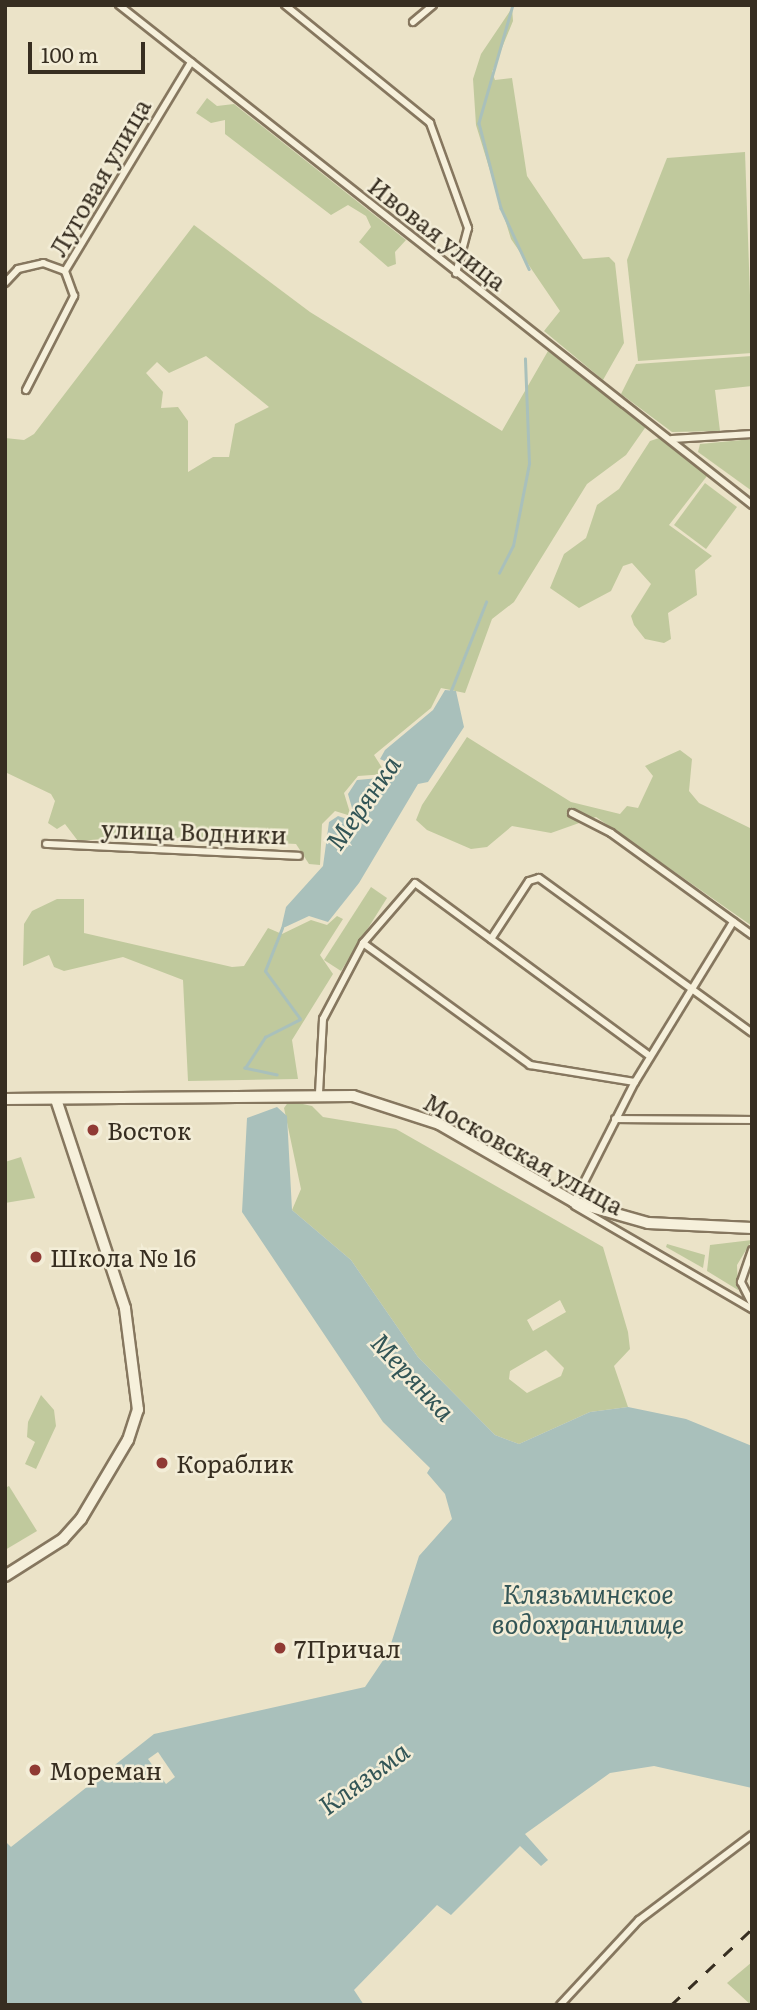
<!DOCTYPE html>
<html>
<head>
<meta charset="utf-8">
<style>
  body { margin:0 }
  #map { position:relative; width:757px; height:2010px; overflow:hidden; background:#ebe3c8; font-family:Literata,serif }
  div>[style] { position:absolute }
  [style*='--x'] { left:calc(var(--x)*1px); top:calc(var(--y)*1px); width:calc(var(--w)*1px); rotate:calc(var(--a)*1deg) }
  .green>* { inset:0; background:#c0c99d }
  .water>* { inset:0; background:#a9c0bb }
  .pier>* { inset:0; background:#ebe3c8 }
  .stream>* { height:2.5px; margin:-1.25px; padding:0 1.25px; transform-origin:1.25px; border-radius:1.25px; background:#a9c0bb }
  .roads { filter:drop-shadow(2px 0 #86775f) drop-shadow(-2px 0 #86775f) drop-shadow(0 2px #86775f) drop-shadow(0 -2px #86775f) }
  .street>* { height:6px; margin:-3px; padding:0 3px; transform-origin:3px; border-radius:3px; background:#f6f0db }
  .secondary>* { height:10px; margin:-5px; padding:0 5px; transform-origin:5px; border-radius:5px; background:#f6f0db }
  .rail>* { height:2.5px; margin-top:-1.25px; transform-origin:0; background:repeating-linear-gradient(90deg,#372e21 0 12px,transparent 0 24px) }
  .dots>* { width:19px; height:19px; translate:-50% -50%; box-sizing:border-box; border:4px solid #f3edd7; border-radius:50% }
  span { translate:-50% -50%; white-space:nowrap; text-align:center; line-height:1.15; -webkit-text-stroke:5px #f3edd7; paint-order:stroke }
  .street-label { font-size:24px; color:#372e21 }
  .poi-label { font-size:24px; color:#372e21 }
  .left { translate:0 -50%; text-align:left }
  .water-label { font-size:26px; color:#325556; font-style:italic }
  .frame { position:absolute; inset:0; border:7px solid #372e21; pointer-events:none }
  .scale { position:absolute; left:28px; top:42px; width:117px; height:32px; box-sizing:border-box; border:4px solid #372e21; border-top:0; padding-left:9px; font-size:21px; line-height:24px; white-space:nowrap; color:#372e21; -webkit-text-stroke:5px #f3edd7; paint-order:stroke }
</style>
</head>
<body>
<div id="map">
  <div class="green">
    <i style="clip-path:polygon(512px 8px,513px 21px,492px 72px,495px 80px,512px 78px,527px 176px,583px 259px,609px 257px,615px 263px,624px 343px,603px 380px,544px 331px,560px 311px,511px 239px,476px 125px,473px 79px,481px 54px)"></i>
    <i style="clip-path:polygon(207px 98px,217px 106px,234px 104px,406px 240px,395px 252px,396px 264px,388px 267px,359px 242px,371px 227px,366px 216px,348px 205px,331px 215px,225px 134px,225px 120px,211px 123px,196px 113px)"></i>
    <i style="clip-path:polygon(745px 152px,752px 353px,638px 361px,627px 260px,667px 158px)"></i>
    <i style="clip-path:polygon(evenodd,194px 225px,310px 312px,502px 431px,548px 351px,647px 425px,626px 455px,587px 484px,514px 602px,492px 619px,465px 693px,441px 688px,431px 708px,374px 755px,386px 774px,358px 776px,344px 793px,351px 816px,335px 811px,322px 824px,320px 865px,309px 864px,296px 844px,141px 836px,78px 841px,65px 824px,57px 829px,48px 823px,55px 801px,51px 794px,5px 772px,5px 438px,24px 440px,34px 434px,194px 225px,206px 356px,269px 407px,235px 424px,229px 457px,213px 457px,188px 472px,188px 421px,178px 407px,161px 408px,163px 392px,146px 373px,157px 362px,169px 373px,206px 356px)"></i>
    <i style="clip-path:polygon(752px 356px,752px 386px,715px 390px,720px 431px,672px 432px,621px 394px,636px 364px)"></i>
    <i style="clip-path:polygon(659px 438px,707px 476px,669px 525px,712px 556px,695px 570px,697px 595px,668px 613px,671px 639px,664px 643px,645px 639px,634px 625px,631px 616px,651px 584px,632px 563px,623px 566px,611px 591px,579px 608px,550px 588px,564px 554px,586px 538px,597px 505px,619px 489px,650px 441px)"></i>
    <i style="clip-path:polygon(752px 439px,752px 491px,698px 452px,700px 444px)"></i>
    <i style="clip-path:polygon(705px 483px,737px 507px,706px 549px,674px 525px)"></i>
    <i style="clip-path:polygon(467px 737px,571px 802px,620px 814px,627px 806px,638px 808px,653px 776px,645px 766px,680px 750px,692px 759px,689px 791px,699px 803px,752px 829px,752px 926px,596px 817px,551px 833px,512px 826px,487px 847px,471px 849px,427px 830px,416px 820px,422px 805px)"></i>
    <i style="clip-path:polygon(371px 887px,387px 898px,341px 971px,324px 960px)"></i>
    <i style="clip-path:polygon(57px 899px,84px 899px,84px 933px,232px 967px,244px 966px,268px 928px,282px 934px,311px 920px,327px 925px,337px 916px,343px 919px,320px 955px,333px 974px,292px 1040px,298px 1079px,188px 1081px,183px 980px,123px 957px,64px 971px,54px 967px,49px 955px,23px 966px,24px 924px,32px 911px)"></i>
    <i style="clip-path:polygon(evenodd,289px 1101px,312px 1106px,323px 1117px,396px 1129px,603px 1247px,628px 1332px,630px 1349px,614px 1366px,628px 1407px,590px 1412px,519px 1444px,495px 1435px,418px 1357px,351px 1260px,292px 1210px,301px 1189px,284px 1108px,289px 1101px,560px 1300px,566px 1312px,533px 1331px,527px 1320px,560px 1300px,289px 1101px,546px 1350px,564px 1368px,561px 1376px,527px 1393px,509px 1379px,510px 1371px,546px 1350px)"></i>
    <i style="clip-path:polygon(21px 1157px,35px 1198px,5px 1203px,5px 1162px)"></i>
    <i style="clip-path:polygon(752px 1240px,737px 1265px,738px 1290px,707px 1271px,710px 1245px)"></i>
    <i style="clip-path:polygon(667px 1244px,705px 1255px,703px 1268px,666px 1247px)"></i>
    <i style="clip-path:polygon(41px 1395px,54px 1410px,56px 1426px,36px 1469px,25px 1464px,35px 1442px,27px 1437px,28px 1422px)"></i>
    <i style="clip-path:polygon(9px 1486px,37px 1531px,5px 1550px,5px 1488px)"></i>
    <i style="clip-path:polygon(752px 1962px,752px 2005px,751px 2005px,727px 1983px)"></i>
  </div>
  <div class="water">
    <i style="clip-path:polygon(445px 690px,456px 691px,464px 727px,428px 782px,418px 784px,359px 883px,328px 922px,309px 916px,281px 929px,286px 907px,323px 866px,329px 822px,338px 816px,356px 822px,348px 794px,357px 780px,391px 777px,391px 764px,380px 759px,385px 750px,433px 710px)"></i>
    <i style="clip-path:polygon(277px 1107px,287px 1116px,292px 1210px,351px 1260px,418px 1357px,495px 1435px,519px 1444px,590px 1412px,628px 1407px,686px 1419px,752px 1446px,752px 1788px,654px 1766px,610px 1773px,525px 1834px,548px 1860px,541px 1866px,520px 1846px,451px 1915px,437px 1905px,354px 1990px,364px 2005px,5px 2005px,5px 1841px,11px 1847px,154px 1734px,365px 1687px,388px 1653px,419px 1556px,452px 1519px,445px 1494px,427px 1473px,430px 1468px,383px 1422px,242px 1212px,247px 1118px)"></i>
  </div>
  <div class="pier">
    <i style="clip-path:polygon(158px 1752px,175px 1777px,166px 1784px,148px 1759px)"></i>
  </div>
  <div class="stream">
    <i style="--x:513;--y:5;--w:123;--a:106.1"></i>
    <i style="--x:479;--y:123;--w:88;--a:75.5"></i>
    <i style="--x:501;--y:208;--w:67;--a:65.3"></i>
    <i style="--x:499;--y:573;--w:30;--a:-63"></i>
    <i style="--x:513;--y:546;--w:84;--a:-79"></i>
    <i style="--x:529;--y:464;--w:105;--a:-92.2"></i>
    <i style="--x:450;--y:693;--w:98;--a:-68.4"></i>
    <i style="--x:277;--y:1075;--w:33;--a:-168"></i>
    <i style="--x:245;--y:1068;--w:37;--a:-57"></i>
    <i style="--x:265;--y:1037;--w:39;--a:-27"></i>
    <i style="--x:300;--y:1019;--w:59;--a:-126.1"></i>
    <i style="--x:265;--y:971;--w:46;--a:-68.4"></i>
  </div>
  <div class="roads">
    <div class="street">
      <i style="--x:119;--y:5;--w:807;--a:38.3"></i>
      <i style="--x:285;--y:5;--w:187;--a:39.1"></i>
      <i style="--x:430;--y:123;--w:112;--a:70.1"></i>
      <i style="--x:468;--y:228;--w:47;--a:104.9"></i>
      <i style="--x:413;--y:22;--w:26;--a:-40"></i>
      <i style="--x:5;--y:283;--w:19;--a:-47"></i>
      <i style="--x:18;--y:269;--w:26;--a:-13"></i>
      <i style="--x:43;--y:263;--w:23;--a:20"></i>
      <i style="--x:26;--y:390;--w:106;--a:-62.9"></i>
      <i style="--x:74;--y:296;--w:27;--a:-110"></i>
      <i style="--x:65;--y:271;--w:244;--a:-58.9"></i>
      <i style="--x:672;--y:439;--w:80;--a:-3.6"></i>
      <i style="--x:572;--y:813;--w:44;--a:27.1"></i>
      <i style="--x:611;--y:833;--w:174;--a:35.9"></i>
      <i style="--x:46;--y:844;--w:253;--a:2.7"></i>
      <i style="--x:491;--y:939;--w:69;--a:-56.8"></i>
      <i style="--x:529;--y:881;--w:10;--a:-17"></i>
      <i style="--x:539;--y:878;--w:263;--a:36"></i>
      <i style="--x:363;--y:943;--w:207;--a:36.1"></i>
      <i style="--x:530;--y:1065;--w:106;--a:9.2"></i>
      <i style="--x:319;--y:1093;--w:74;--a:-86.9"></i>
      <i style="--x:323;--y:1019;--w:86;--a:-62.2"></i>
      <i style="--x:363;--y:943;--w:79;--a:-49.1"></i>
      <i style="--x:415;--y:883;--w:292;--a:36.4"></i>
      <i style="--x:615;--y:1119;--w:137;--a:0.4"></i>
      <i style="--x:574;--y:1202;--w:135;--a:-63.1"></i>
      <i style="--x:635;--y:1082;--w:188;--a:-58.5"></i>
      <i style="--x:575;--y:1206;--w:205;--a:30.2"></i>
      <i style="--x:752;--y:1250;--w:34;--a:109"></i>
      <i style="--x:741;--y:1282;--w:25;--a:63"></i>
      <i style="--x:560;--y:2005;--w:116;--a:-47.1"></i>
      <i style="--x:639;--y:1920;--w:141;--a:-37"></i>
    </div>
    <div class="secondary">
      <i style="--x:5;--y:1099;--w:348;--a:-0.5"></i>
      <i style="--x:353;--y:1096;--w:90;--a:18"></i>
      <i style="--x:439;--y:1124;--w:156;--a:30"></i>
      <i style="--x:574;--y:1202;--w:77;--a:15.8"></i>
      <i style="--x:648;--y:1223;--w:104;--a:2.8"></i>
      <i style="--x:5;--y:1576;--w:69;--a:-32.5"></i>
      <i style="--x:63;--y:1539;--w:27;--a:-48"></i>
      <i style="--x:81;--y:1519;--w:92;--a:-59.3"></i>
      <i style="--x:128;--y:1440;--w:32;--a:-72"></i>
      <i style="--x:138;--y:1410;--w:103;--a:-97.3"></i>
      <i style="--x:125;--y:1308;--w:220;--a:-108.3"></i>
    </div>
  </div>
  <div class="rail">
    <i style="--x:671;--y:2005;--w:111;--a:-43.2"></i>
  </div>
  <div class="dots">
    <i style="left:93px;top:1130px;background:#903a34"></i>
    <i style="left:36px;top:1257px;background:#903a34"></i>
    <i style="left:162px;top:1463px;background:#903a34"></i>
    <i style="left:280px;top:1648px;background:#903a34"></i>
    <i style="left:35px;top:1770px;background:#903a34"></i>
  </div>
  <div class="street-label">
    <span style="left:99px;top:177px;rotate:-60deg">Луговая улица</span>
    <span style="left:438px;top:233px;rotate:38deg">Ивовая улица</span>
    <span style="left:194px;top:831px;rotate:2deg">улица Водники</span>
    <span style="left:524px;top:1153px;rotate:29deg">Московская улица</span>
  </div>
  <div class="poi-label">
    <span class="left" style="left:107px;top:1130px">Восток</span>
    <span class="left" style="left:50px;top:1257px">Школа № 16</span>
    <span class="left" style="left:176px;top:1463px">Кораблик</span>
    <span class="left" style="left:294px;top:1648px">7Причал</span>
    <span class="left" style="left:49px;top:1770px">Мореман</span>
  </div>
  <div class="water-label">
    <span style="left:362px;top:802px;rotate:-55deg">Мерянка</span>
    <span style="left:414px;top:1376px;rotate:47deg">Мерянка</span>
    <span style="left:588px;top:1608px">Клязьминское<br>водохранилище</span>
    <span style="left:363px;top:1777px;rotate:-36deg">Клязьма</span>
  </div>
  <div class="frame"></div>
  <div class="scale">100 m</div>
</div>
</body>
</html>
